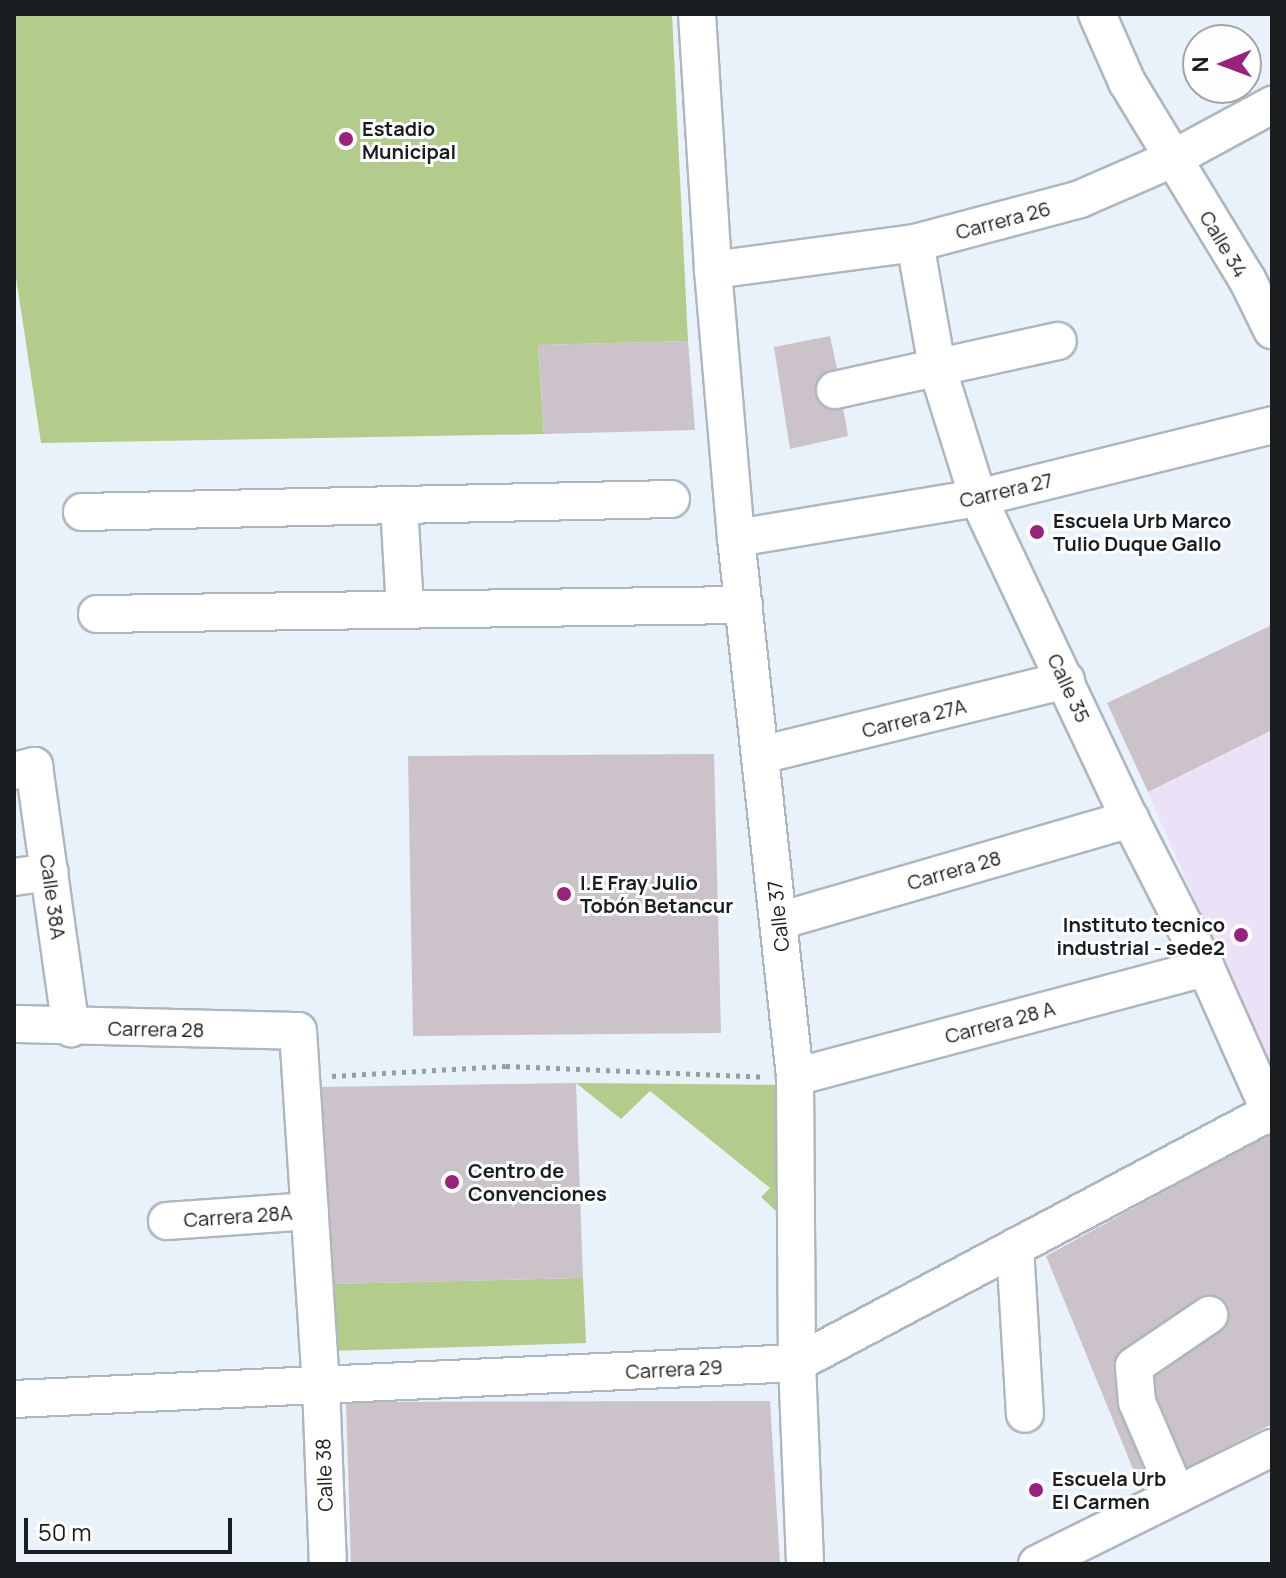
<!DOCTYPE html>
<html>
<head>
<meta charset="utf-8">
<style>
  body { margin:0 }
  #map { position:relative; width:1286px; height:1578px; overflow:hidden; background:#e9f2fb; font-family:Manrope,sans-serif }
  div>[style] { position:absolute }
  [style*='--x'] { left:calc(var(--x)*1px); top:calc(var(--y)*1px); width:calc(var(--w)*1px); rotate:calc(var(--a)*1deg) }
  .education>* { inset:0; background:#ebe2f8 }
  .green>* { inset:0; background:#b3cc8c }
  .building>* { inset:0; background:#ccc2c9 }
  .path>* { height:5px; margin-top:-2.5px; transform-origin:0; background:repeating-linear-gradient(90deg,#969da3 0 4px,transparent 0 10px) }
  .roads { filter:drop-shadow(2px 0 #aeb7bf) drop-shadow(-2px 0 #aeb7bf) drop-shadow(0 2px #aeb7bf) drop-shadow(0 -2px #aeb7bf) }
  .minor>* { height:36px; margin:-18px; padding:0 18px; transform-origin:18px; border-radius:18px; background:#fff }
  .dots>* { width:22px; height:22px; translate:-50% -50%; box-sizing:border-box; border:4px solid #fefefe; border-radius:50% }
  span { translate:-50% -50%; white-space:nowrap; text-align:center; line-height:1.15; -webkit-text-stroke:6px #fefefe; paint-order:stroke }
  .poi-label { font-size:20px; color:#1a1d20; font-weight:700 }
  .left { translate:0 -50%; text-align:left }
  .right { translate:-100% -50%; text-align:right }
  .street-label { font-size:20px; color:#1a1d20 }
  .frame { position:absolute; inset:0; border:16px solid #1a1d20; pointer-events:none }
  .north { position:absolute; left:1182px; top:24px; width:80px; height:80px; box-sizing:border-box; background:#fefefe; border:2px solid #a3a4a5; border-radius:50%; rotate:269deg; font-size:22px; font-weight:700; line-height:32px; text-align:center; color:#1a1d20 }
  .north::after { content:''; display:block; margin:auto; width:28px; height:36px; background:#99227d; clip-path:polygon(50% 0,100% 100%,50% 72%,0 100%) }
  .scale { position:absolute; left:24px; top:1518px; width:208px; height:36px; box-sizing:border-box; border:4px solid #1a1d20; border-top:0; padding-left:10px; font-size:24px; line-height:28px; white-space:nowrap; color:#1a1d20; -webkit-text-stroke:6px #fefefe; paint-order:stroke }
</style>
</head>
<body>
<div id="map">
  <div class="education">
    <i style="clip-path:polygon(1272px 729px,1272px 1078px,1148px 792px)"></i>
  </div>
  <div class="green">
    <i style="clip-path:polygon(14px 14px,672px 14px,688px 341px,538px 345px,544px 434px,41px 443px,14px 264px)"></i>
    <i style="clip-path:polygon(576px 1083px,778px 1085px,778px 1213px,761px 1197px,770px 1188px,650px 1091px,621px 1119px)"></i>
    <i style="clip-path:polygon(583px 1278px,586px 1343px,331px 1351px,331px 1284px)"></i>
  </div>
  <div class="building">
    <i style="clip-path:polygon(830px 336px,838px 373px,824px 375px,828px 404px,842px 401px,848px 436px,790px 449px,774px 347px)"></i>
    <i style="clip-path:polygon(688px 341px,695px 430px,544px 434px,538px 345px)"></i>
    <i style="clip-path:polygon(1272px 625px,1272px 730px,1148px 792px,1107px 703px)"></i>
    <i style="clip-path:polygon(714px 754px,721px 1033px,413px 1036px,408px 756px)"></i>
    <i style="clip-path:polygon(576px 1083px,583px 1278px,331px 1284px,318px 1087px)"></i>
    <i style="clip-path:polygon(1271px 1133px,1272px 1424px,1142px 1491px,1046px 1256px)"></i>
    <i style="clip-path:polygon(770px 1401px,780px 1564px,351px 1564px,346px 1402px)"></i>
  </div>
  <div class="path">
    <i style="--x:332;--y:1076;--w:174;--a:-3.3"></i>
    <i style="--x:506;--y:1066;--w:260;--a:2.4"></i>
  </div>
  <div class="roads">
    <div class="minor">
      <i style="--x:697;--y:14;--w:256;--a:86.4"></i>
      <i style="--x:713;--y:270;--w:269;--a:85.1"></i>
      <i style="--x:736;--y:538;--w:542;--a:83.75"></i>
      <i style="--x:795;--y:1077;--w:286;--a:89.6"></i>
      <i style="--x:797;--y:1363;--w:201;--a:87.7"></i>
      <i style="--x:1097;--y:14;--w:74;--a:66.2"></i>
      <i style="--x:1127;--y:82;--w:231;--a:58.7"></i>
      <i style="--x:1247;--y:279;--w:57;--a:63.9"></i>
      <i style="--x:915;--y:243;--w:126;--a:79.9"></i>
      <i style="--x:937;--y:367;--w:137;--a:72.6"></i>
      <i style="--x:978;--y:498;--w:355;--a:64.7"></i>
      <i style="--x:1130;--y:819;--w:167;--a:63"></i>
      <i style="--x:1206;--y:968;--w:162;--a:66"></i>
      <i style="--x:713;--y:270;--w:204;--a:-7.6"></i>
      <i style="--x:915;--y:243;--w:171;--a:-14.9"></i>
      <i style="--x:1080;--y:199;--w:100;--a:-23.5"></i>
      <i style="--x:1172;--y:159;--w:114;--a:-28.4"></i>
      <i style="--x:835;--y:390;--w:228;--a:-12.4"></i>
      <i style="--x:399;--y:505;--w:105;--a:86.7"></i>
      <i style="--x:82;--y:512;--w:589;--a:-1.26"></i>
      <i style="--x:736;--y:538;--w:245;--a:-9.4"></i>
      <i style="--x:978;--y:498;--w:303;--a:-13.9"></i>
      <i style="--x:97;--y:614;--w:647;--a:-0.8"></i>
      <i style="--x:761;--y:755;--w:314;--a:-13.8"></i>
      <i style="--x:14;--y:771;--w:21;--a:-14"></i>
      <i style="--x:34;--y:766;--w:265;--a:82"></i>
      <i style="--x:14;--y:877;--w:36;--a:-8"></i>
      <i style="--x:779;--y:921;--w:366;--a:-16.2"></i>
      <i style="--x:14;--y:1024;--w:284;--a:1.4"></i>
      <i style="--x:298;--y:1031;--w:355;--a:86.3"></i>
      <i style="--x:321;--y:1385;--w:179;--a:87.8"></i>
      <i style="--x:795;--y:1077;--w:425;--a:-14.9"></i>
      <i style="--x:167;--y:1221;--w:143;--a:-4"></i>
      <i style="--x:1015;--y:1247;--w:167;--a:86.6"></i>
      <i style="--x:14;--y:1399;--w:784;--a:-2.63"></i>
      <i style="--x:797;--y:1363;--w:538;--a:-27.95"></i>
      <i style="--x:1177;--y:1495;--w:101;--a:-113.3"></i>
      <i style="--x:1137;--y:1402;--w:36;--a:-95"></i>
      <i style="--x:1134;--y:1366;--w:91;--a:-34.2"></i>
      <i style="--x:1037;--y:1564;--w:262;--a:-26.3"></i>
    </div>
  </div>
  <div class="dots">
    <i style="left:346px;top:139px;background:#99227d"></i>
    <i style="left:1037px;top:532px;background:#99227d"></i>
    <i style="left:564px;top:894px;background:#99227d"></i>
    <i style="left:1241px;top:935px;background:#99227d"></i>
    <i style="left:452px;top:1182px;background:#99227d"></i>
    <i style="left:1036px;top:1490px;background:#99227d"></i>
  </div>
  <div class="poi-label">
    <span class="left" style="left:362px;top:140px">Estadio<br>Municipal</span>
    <span class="left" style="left:1053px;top:532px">Escuela Urb Marco<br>Tulio Duque Gallo</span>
    <span class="left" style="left:580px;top:894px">I.E Fray Julio<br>Tobón Betancur</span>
    <span class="right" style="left:1225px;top:936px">Instituto tecnico<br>industrial - sede2</span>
    <span class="left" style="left:468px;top:1182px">Centro de<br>Convenciones</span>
    <span class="left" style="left:1052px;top:1490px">Escuela Urb<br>El Carmen</span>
  </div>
  <div class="street-label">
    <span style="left:1003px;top:220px;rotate:-15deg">Carrera 26</span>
    <span style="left:1224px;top:244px;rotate:59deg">Calle 34</span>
    <span style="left:1006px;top:490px;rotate:-13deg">Carrera 27</span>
    <span style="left:1069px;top:688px;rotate:65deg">Calle 35</span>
    <span style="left:914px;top:718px;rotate:-14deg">Carrera 27A</span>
    <span style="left:954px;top:870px;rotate:-16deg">Carrera 28</span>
    <span style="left:53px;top:897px;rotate:82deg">Calle 38A</span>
    <span style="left:778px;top:916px;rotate:-96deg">Calle 37</span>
    <span style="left:1000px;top:1022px;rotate:-15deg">Carrera 28 A</span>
    <span style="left:156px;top:1029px;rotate:1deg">Carrera 28</span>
    <span style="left:238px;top:1216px;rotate:-4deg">Carrera 28A</span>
    <span style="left:674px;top:1369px;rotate:-3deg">Carrera 29</span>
    <span style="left:324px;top:1475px;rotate:-92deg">Calle 38</span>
  </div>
  <div class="frame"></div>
  <div class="north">N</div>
  <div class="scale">50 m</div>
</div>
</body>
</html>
